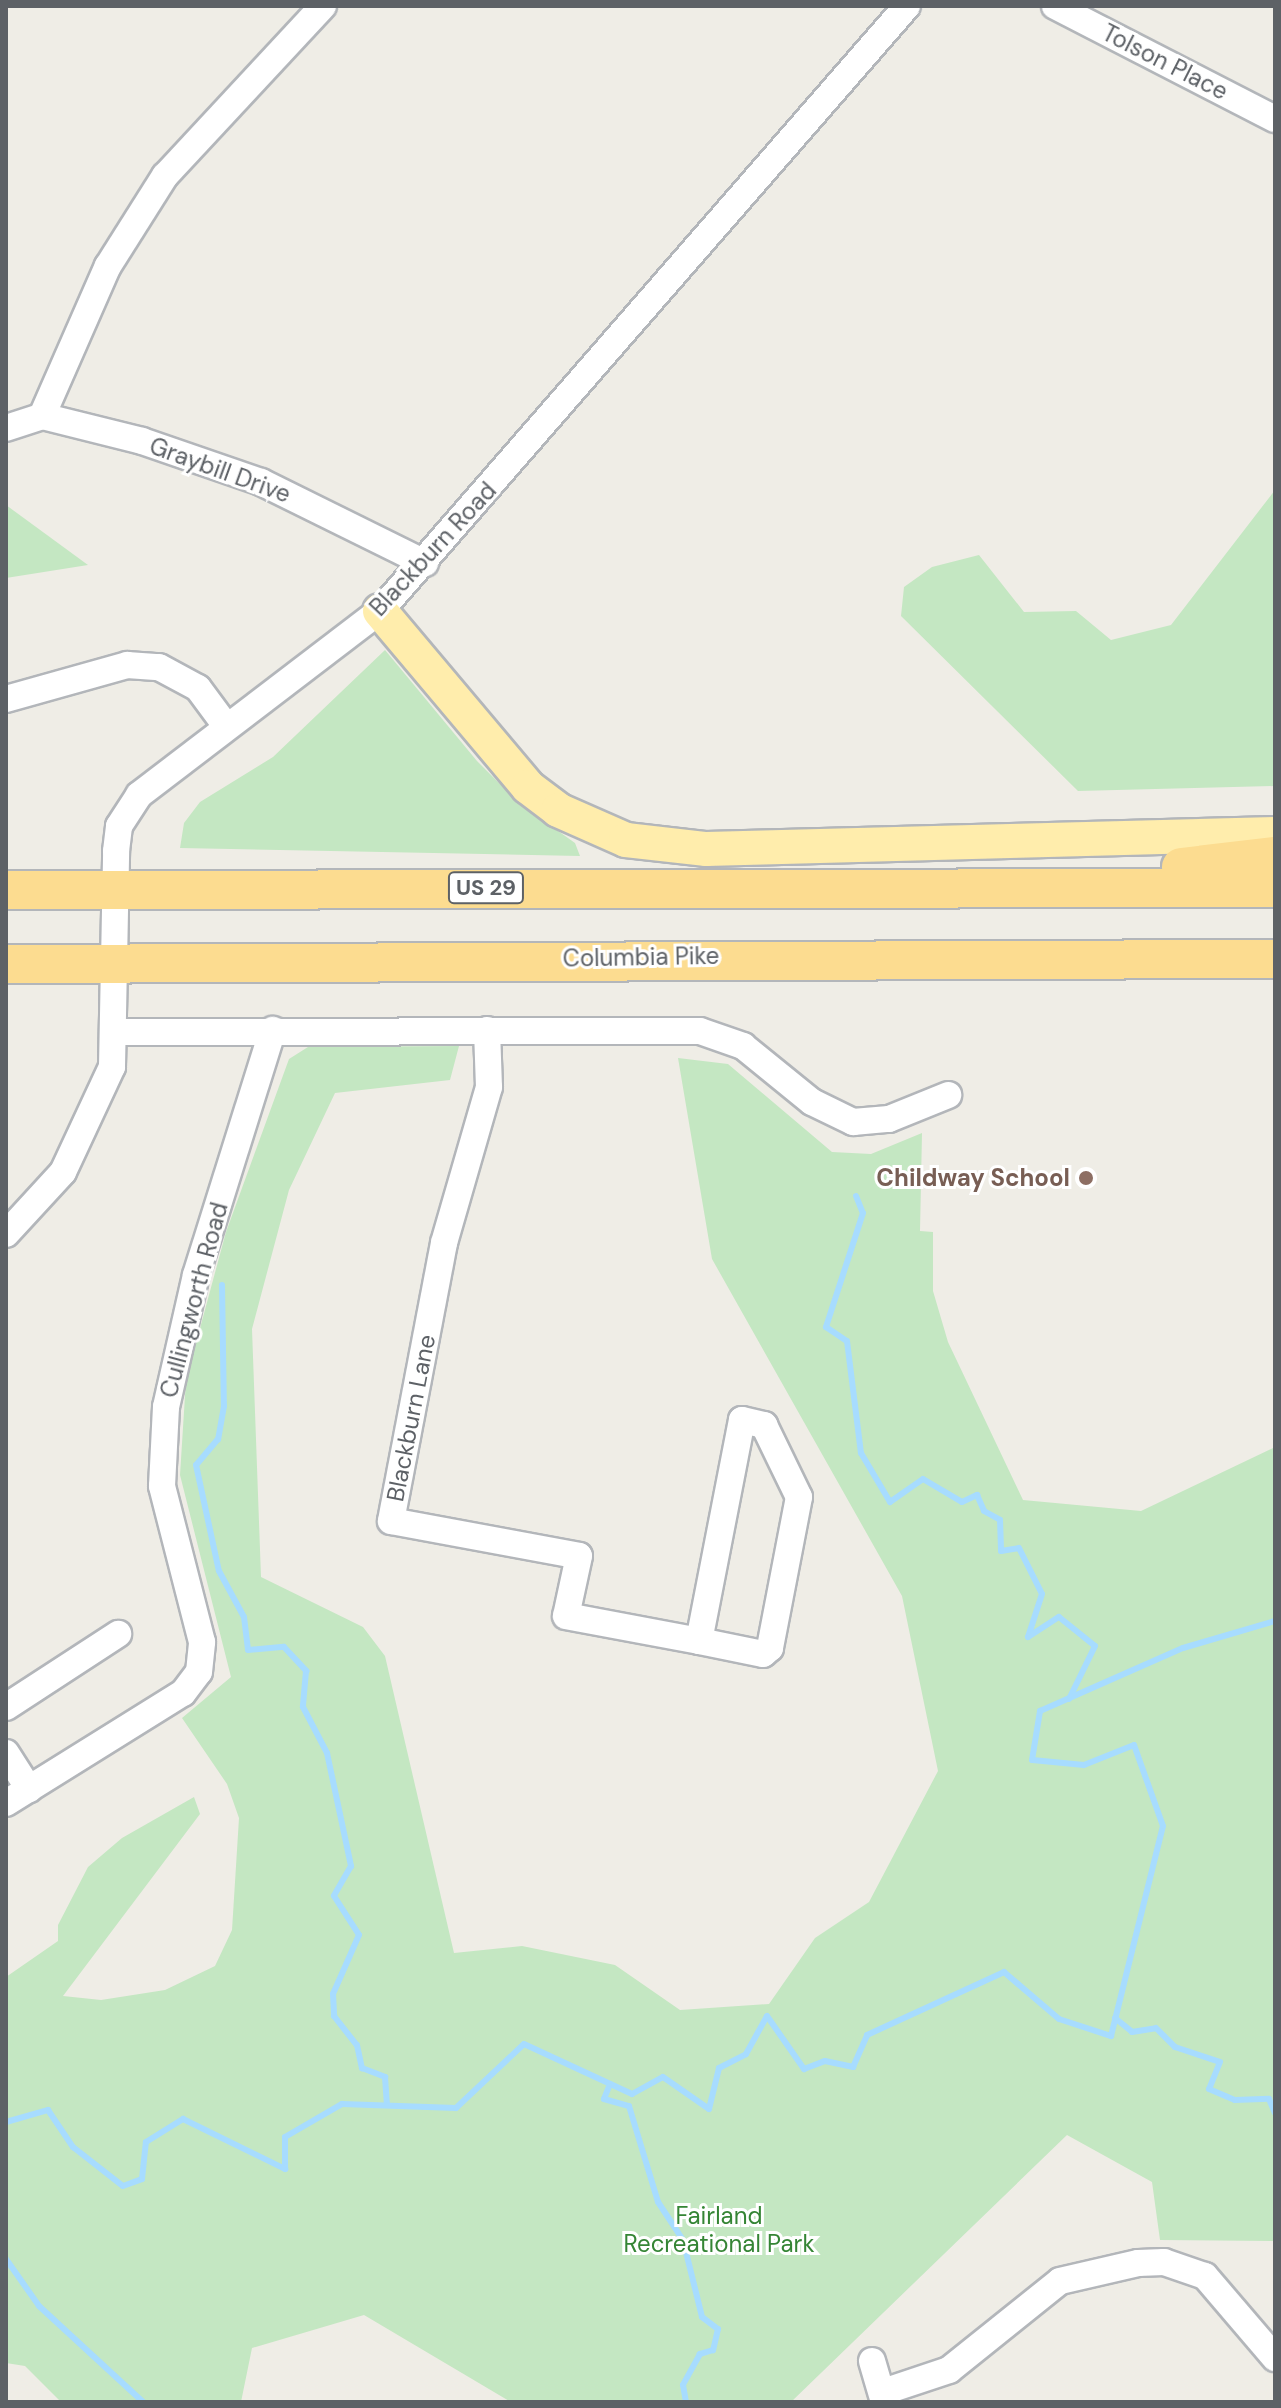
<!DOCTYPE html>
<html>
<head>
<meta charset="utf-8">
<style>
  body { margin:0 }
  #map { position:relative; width:1281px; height:2408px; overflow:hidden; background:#efede6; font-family:"DM Sans",sans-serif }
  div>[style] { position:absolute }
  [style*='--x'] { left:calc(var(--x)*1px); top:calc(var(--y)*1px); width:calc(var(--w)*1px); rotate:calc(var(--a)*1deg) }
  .green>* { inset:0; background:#c4e7c2 }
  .stream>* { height:6px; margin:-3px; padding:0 3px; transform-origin:3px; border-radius:3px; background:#a7dcff }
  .roads { filter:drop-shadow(2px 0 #b3b6ba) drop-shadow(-2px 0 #b3b6ba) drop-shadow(0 2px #b3b6ba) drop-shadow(0 -2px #b3b6ba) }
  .minor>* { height:26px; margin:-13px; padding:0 13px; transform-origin:13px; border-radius:13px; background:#fff }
  .major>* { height:34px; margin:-17px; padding:0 17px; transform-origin:17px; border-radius:17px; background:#ffedac }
  .highway>* { height:38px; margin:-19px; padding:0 19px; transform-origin:19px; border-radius:19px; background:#fcdc90 }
  .dots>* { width:22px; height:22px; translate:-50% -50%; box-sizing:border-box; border:4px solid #fff; border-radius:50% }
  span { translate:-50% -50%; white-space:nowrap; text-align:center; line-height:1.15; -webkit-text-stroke:6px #fff; paint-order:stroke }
  .shield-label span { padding:2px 6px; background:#fff; border:2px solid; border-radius:6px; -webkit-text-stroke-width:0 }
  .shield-label { font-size:22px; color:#5d6166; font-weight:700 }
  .street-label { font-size:24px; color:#5d6166 }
  .education-label { font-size:24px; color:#785e54; font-weight:700 }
  .right { translate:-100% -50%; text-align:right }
  .park-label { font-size:24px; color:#358535 }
  .frame { position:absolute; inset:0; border:8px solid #5d6166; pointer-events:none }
</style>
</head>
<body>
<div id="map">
  <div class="green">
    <i style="clip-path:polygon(1275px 490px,1275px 786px,1078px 791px,901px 616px,904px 587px,932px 567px,979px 555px,1024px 612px,1076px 611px,1111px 640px,1171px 625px)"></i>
    <i style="clip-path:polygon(6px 505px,88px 565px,6px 578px)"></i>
    <i style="clip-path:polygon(385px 650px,477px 761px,520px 804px,575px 843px,580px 856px,180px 848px,184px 823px,200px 802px,273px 757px)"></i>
    <i style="clip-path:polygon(459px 1046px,450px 1080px,335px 1093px,289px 1190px,252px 1329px,261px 1577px,363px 1627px,385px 1656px,454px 1953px,522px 1946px,615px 1965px,680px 2010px,769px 2004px,815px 1938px,869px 1902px,938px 1771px,902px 1596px,712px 1259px,678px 1058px,728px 1064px,832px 1152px,871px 1154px,922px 1133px,920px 1231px,933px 1232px,933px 1291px,948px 1342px,1023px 1500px,1141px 1511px,1275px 1447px,1275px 2241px,1160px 2240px,1152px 2182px,1067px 2135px,791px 2402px,511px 2402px,364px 2315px,252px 2348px,241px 2402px,61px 2402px,25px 2366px,6px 2363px,6px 1977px,58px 1941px,58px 1925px,88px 1867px,122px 1838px,194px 1797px,200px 1814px,63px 1996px,101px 2000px,165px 1990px,215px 1966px,232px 1930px,239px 1818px,227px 1784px,182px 1718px,231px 1677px,180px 1475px,186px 1380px,226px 1232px,289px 1059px,308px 1047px)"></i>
  </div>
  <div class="stream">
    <i style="--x:856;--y:1196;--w:18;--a:68"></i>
    <i style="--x:863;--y:1213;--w:120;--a:108"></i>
    <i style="--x:826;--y:1327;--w:25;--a:34"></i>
    <i style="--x:847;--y:1341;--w:113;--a:82.9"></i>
    <i style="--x:861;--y:1453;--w:57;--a:59.4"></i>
    <i style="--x:890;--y:1502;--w:40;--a:-34.9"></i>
    <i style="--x:923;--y:1479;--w:45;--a:30.5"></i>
    <i style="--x:962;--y:1502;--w:17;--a:-25"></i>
    <i style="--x:977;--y:1495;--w:17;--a:66"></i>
    <i style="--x:984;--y:1511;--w:18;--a:29"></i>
    <i style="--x:1000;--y:1520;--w:31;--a:88"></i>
    <i style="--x:1001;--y:1551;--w:18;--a:-9"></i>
    <i style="--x:1019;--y:1548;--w:51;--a:63.4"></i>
    <i style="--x:1042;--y:1594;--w:45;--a:108"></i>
    <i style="--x:1028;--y:1637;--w:37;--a:-33"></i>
    <i style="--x:1059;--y:1617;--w:46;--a:38.9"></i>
    <i style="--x:1095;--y:1646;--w:59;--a:116.1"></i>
    <i style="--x:222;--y:1285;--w:121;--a:89.1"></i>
    <i style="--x:224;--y:1406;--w:34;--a:100"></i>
    <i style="--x:218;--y:1439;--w:34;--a:130"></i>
    <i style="--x:196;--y:1465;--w:108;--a:77.8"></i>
    <i style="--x:219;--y:1571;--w:52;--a:61.5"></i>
    <i style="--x:244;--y:1617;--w:33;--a:83"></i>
    <i style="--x:248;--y:1650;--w:36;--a:-5"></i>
    <i style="--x:284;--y:1647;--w:33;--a:47"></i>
    <i style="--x:306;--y:1671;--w:36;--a:95"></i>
    <i style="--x:303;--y:1707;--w:52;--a:62.4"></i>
    <i style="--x:327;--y:1753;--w:116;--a:78"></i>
    <i style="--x:351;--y:1866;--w:34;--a:120"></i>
    <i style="--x:334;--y:1896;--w:46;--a:57.3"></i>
    <i style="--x:359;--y:1935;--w:64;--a:113.8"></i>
    <i style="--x:333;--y:1994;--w:22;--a:87"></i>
    <i style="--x:334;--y:2016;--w:37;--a:52"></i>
    <i style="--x:357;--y:2045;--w:24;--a:78"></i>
    <i style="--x:362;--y:2068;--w:25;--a:21"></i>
    <i style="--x:385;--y:2077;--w:28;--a:86"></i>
    <i style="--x:1115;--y:2018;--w:22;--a:39"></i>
    <i style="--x:1132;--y:2032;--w:24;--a:-9"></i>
    <i style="--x:1156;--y:2028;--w:27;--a:45"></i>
    <i style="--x:1175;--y:2047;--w:47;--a:18.4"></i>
    <i style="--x:1220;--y:2062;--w:29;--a:112"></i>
    <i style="--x:1209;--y:2089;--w:28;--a:23"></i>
    <i style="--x:1235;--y:2100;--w:34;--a:-2"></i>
    <i style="--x:1269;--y:2099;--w:15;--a:67"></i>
    <i style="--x:610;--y:2084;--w:16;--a:112"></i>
    <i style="--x:604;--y:2099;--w:26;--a:16"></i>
    <i style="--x:629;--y:2106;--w:100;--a:73.2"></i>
    <i style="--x:658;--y:2202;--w:45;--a:56.7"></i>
    <i style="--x:683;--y:2240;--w:79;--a:76.1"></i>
    <i style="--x:702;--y:2317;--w:20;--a:37"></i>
    <i style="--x:718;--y:2329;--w:22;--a:103"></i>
    <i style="--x:713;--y:2350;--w:14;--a:163"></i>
    <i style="--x:700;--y:2354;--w:35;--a:119"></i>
    <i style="--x:683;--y:2385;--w:17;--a:80"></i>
    <i style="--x:6;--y:2122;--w:44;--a:-15.9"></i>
    <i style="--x:48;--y:2110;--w:45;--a:56"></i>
    <i style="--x:73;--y:2147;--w:63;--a:38"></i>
    <i style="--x:123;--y:2186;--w:20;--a:-20"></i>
    <i style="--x:142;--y:2179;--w:37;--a:-84"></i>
    <i style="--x:146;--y:2142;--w:44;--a:-31.9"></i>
    <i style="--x:183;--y:2119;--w:114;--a:26.1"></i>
    <i style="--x:285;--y:2169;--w:32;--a:-90"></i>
    <i style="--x:285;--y:2137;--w:66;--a:-30.1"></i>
    <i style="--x:342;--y:2104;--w:114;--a:2"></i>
    <i style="--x:456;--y:2108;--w:93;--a:-43.3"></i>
    <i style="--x:524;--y:2044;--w:119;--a:24.8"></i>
    <i style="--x:632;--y:2094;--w:35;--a:-29"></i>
    <i style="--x:663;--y:2077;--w:56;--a:34.8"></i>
    <i style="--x:709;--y:2109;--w:42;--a:-76.3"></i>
    <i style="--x:719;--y:2068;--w:30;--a:-27"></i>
    <i style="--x:746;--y:2054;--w:43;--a:-61.1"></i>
    <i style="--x:767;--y:2016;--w:65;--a:55.1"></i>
    <i style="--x:804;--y:2069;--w:22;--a:-21"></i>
    <i style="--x:825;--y:2061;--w:29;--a:12"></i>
    <i style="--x:853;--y:2067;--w:35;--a:-66"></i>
    <i style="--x:867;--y:2035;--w:151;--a:-24.7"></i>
    <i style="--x:1004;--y:1972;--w:72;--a:40.5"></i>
    <i style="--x:1059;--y:2019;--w:55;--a:18.1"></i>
    <i style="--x:1111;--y:2036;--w:216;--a:-76.1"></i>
    <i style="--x:1163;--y:1826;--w:86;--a:-109.7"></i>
    <i style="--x:1134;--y:1745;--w:54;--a:158.2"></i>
    <i style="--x:1084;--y:1765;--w:52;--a:-174.5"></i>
    <i style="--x:1032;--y:1760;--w:50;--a:-80.7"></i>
    <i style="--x:1040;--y:1711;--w:156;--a:-23.8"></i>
    <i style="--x:1183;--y:1648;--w:96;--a:-16.4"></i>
    <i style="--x:6;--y:2259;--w:57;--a:54.9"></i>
    <i style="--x:39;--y:2306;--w:142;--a:42.7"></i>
  </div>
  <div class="roads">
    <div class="minor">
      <i style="--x:1055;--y:6;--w:247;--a:27.2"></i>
      <i style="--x:42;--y:416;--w:164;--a:-66.3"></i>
      <i style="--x:108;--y:266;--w:107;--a:-57.7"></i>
      <i style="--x:165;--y:176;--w:232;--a:-47.1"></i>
      <i style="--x:6;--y:428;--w:38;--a:-18"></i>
      <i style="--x:42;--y:416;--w:103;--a:14"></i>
      <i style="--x:142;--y:441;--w:126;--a:19"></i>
      <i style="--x:261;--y:482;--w:183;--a:26.3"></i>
      <i style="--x:6;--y:699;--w:126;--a:-15.7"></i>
      <i style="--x:127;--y:665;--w:32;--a:4"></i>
      <i style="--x:159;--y:667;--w:44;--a:28.3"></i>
      <i style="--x:198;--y:688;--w:47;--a:53.6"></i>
      <i style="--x:487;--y:1030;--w:57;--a:88"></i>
      <i style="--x:489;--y:1087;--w:162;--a:106.1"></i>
      <i style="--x:444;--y:1243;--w:283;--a:100.8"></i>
      <i style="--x:391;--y:1521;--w:191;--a:10.5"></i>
      <i style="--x:579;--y:1556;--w:61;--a:102.2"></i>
      <i style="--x:566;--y:1616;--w:135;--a:10.6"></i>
      <i style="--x:699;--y:1641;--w:225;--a:-79"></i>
      <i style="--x:742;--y:1420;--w:23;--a:13"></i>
      <i style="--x:764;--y:1425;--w:80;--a:64.1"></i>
      <i style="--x:799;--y:1497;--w:154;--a:100.9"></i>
      <i style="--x:770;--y:1648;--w:9;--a:139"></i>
      <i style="--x:763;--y:1654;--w:65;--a:-168.5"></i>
      <i style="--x:116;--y:1032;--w:584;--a:-0.1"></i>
      <i style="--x:700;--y:1031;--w:46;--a:19.2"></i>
      <i style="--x:743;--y:1046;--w:89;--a:39.1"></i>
      <i style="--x:812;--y:1102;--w:46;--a:26"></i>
      <i style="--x:853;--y:1122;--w:36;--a:-5"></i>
      <i style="--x:889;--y:1119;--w:64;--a:-22.1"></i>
      <i style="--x:6;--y:1234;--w:84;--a:-47.4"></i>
      <i style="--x:63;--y:1172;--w:116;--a:-65"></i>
      <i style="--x:112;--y:1067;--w:216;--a:-88.9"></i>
      <i style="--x:116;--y:851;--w:25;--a:-83"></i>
      <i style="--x:119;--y:826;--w:37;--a:-57"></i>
      <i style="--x:139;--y:795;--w:303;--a:-37.4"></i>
      <i style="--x:380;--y:611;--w:802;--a:-48.94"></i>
      <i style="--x:6;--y:1707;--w:134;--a:-33.1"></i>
      <i style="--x:6;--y:1753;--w:43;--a:57.4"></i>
      <i style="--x:6;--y:1803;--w:208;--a:-31.9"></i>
      <i style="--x:183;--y:1693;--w:26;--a:-53"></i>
      <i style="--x:199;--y:1672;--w:30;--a:-84"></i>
      <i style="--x:202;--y:1642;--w:161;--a:-104.4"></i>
      <i style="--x:162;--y:1486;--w:79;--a:-87.1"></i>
      <i style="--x:166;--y:1407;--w:135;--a:-77.2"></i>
      <i style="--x:196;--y:1275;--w:257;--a:-72.6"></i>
      <i style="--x:872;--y:2361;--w:43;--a:73.7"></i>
      <i style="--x:883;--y:2392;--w:70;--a:-18.4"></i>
      <i style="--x:949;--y:2370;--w:142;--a:-38.7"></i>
      <i style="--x:1060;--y:2281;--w:80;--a:-13"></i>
      <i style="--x:1138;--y:2263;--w:26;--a:-2"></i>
      <i style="--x:1164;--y:2262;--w:43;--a:18.9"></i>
      <i style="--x:1205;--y:2276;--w:108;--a:49.5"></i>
    </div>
    <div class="major">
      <i style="--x:380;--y:611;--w:230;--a:49.9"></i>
      <i style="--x:528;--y:787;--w:38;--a:37"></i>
      <i style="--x:558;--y:810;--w:74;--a:23.8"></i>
      <i style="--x:626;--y:840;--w:81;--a:6.4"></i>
      <i style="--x:706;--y:849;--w:569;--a:-1.51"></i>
    </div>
    <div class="highway">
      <i style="--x:1181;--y:867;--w:95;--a:-6.7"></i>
      <i style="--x:6;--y:890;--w:1269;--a:-0.09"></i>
      <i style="--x:6;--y:964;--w:1269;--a:-0.23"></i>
    </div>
  </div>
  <div class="dots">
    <i style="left:1086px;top:1178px;background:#8d6e63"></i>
  </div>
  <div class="shield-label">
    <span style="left:486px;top:888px">US 29</span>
  </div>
  <div class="street-label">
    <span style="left:1165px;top:62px;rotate:27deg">Tolson Place</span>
    <span style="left:220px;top:470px;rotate:20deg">Graybill Drive</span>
    <span style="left:433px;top:549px;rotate:-47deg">Blackburn Road</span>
    <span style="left:641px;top:957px;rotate:-1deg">Columbia Pike</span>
    <span style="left:194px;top:1300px;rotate:-75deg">Cullingworth Road</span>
    <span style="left:411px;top:1418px;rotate:-79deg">Blackburn Lane</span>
  </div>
  <div class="education-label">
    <span class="right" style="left:1070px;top:1178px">Childway School</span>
  </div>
  <div class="park-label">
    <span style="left:719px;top:2230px">Fairland<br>Recreational Park</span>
  </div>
  <div class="frame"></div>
</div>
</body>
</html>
